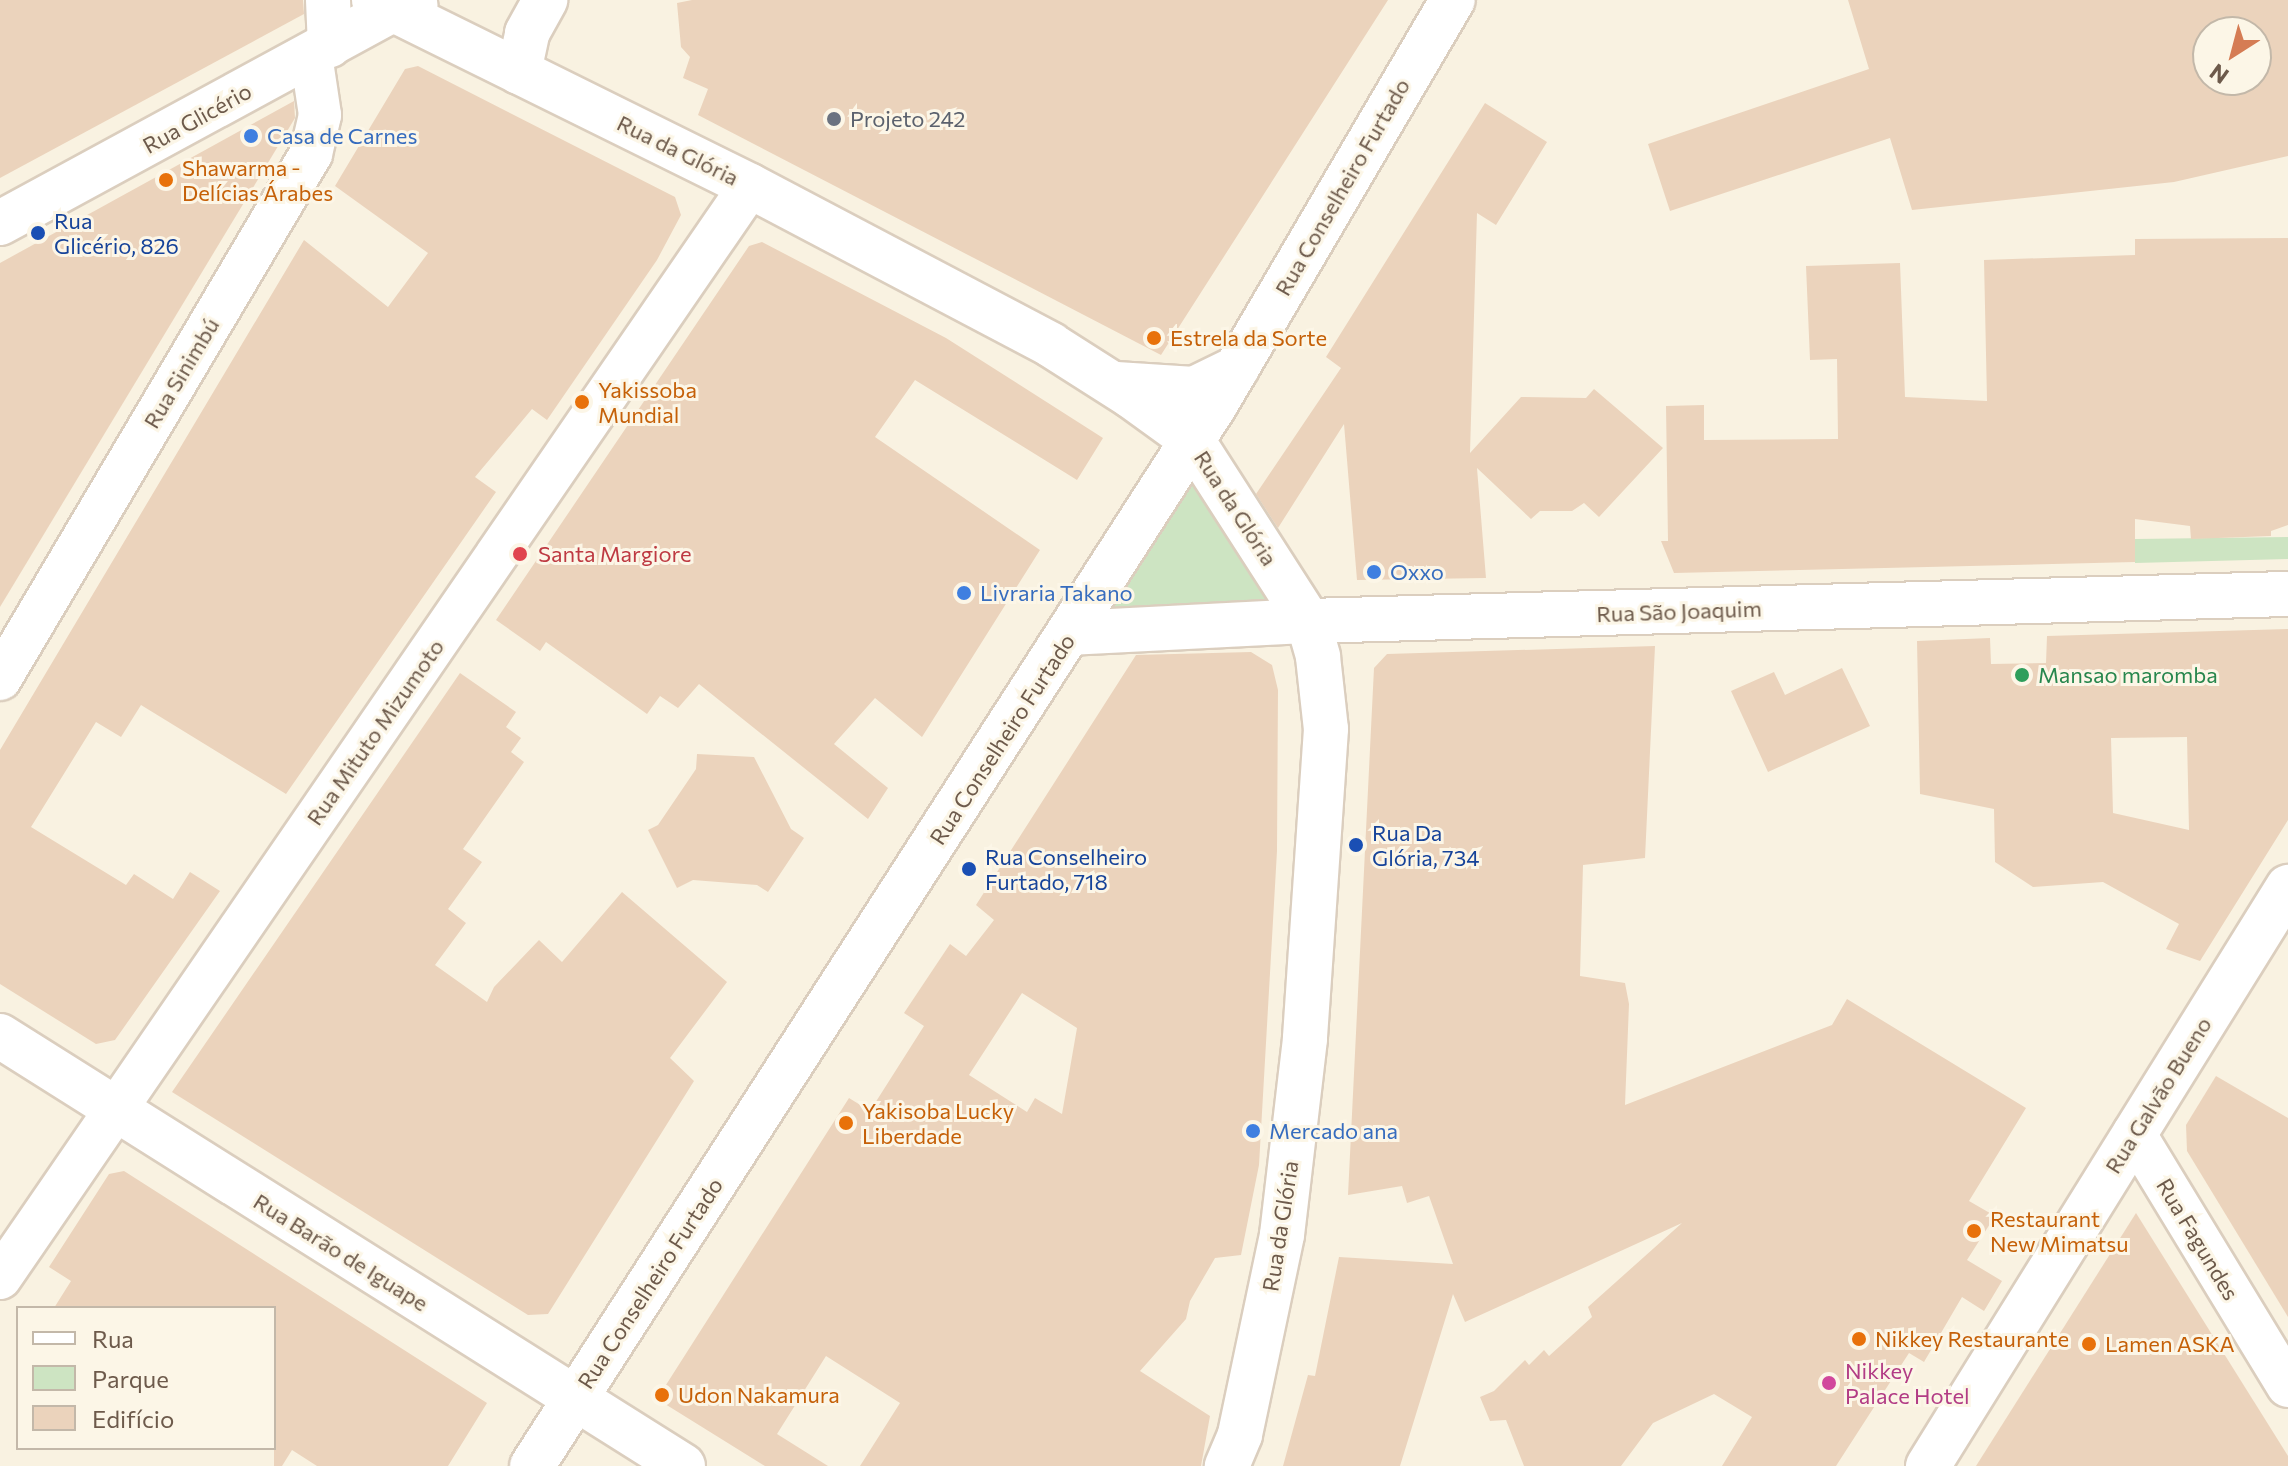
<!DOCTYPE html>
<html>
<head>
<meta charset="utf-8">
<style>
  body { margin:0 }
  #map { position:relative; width:2288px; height:1466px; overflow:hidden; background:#f9f2e1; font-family:Commissioner,sans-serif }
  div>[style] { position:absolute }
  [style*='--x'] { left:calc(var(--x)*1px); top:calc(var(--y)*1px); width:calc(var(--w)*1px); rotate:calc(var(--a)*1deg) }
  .green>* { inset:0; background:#cde4c2 }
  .building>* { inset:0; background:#ebd3bc }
  .roads { filter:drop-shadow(2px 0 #dbcebe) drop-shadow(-2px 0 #dbcebe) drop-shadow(0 2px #dbcebe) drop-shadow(0 -2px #dbcebe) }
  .street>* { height:42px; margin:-21px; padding:0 21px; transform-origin:21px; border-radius:21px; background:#fff }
  .secondary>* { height:44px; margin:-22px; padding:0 22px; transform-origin:22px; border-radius:22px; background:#fff }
  .dots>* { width:22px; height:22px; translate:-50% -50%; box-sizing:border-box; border:4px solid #fcf6e7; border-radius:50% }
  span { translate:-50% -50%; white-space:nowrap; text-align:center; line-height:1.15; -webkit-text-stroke:6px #fcf6e7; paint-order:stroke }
  .street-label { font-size:22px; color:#6d5a4b }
  .worship-label { font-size:22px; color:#5b616d }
  .left { translate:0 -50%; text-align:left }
  .shop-label { font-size:22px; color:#366cbe }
  .food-label { font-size:22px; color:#c56008 }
  .transit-label { font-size:22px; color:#164399 }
  .health-label { font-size:22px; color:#be3a42 }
  .leisure-label { font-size:22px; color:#27864d }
  .hotel-label { font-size:22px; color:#b23c85 }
  .legend { position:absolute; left:16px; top:1306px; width:260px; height:144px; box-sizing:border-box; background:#fcf6e7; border:2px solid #c3b8a9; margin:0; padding:10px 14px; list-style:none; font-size:24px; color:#6d5a4b }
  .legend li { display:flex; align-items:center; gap:16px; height:40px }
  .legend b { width:40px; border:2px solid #c3b8a9 }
  .north { position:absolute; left:2192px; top:16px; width:80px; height:80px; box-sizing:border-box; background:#fcf6e7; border:2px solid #c3b8a9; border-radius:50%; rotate:216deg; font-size:22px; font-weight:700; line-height:32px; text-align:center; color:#6d5a4b }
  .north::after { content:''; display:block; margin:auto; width:28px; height:36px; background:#d57c54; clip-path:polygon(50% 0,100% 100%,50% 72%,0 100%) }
</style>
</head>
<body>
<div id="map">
  <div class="green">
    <i style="clip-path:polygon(1194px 461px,1288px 615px,1090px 626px)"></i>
    <i style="clip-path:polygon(2288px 537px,2288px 559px,2135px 563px,2135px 539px)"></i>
  </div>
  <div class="building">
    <i style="clip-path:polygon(0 0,303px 0,304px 14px,0 178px)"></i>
    <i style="clip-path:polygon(692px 0,1388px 0,1161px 355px,698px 115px,708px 89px,683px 78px,690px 57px,681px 47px,677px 3px)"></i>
    <i style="clip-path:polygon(evenodd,1848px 0,2288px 0,2288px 156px,2174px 182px,1912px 210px,1890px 138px,1670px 211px,1648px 144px,1869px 69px,1848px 0,2208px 32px,2256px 32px,2256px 80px,2208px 80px,2208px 32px)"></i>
    <i style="clip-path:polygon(418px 66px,675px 197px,681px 215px,657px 260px,547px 420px,532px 409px,475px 477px,496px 492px,286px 794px,141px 705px,121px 737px,96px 722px,31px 827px,126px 885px,134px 874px,173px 899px,190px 872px,220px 891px,115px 1040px,96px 1044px,0 984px,0 750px,304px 240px,388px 307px,428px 253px,335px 186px,405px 69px)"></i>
    <i style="clip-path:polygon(294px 101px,295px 118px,0 607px,0 263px)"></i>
    <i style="clip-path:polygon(1485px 103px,1547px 142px,1496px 225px,1477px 213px,1470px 453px,1521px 397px,1586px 398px,1594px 389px,1663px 448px,1599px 517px,1584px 503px,1572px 511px,1540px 511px,1531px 519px,1477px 468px,1486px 578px,1357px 580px,1344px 424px,1278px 528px,1256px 494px,1341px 368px,1326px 357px)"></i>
    <i style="clip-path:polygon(2288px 238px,2288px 525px,2271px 531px,2271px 536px,2191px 539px,2190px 526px,2135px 519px,2135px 562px,1674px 573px,1661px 541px,1668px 541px,1666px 406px,1704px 405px,1704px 440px,1838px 439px,1837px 359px,1810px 360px,1806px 266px,1900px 263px,1905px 397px,1987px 401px,1984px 260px,2135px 255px,2135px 239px)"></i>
    <i style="clip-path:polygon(762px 242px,946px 338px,1103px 438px,1077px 480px,915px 380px,875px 437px,1040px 550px,922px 737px,875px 698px,834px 744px,888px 788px,868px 819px,699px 684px,678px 708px,660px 696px,647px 714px,546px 642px,540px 651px,496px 620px,749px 246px)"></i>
    <i style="clip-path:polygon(evenodd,2288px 629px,2288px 820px,2200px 961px,2166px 949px,2179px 924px,2103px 882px,2033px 887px,1995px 862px,1994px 809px,1920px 794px,1917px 641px,1990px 638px,1991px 664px,2046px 663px,2047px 636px,2288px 629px,2187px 737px,2189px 830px,2113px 813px,2111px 738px,2187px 737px)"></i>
    <i style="clip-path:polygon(1655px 646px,1645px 858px,1583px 865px,1580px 976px,1625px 983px,1629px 1004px,1625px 1105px,1832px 1025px,1847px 999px,2026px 1108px,1969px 1201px,1995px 1216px,1967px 1260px,2002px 1281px,1984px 1311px,1962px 1297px,1924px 1362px,1909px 1353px,1836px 1466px,1722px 1466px,1752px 1417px,1714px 1394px,1653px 1423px,1621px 1466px,1524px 1466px,1506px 1420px,1490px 1421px,1480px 1397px,1494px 1391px,1525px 1360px,1529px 1365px,1544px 1350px,1549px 1356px,1592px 1317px,1588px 1307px,1682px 1223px,1465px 1322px,1453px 1294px,1400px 1466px,1283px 1466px,1308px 1375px,1315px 1376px,1339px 1257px,1453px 1264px,1429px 1196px,1407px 1203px,1402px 1186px,1348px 1195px,1374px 668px,1387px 654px)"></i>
    <i style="clip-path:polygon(evenodd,1251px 652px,1272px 665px,1278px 690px,1277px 851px,1259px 1165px,1241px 1255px,1215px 1258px,1190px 1301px,1186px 1319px,1140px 1371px,1210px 1416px,1201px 1466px,860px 1466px,900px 1403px,826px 1356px,777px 1434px,828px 1466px,765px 1466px,657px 1399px,849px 1098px,870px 1111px,924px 1026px,904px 1013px,950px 944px,966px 956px,994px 920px,976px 905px,1136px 655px,1251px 652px,1022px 993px,1077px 1028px,1062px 1114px,1035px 1098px,1027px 1112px,969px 1075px,1022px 993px)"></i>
    <i style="clip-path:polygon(1842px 668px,1870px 726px,1768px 772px,1731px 691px,1774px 672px,1785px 695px)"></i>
    <i style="clip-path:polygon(460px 673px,516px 712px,506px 727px,521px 738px,511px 752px,524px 762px,463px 849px,482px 862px,448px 909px,466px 923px,435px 965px,487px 1002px,494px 987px,539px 940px,562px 962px,622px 892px,727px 982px,670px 1058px,694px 1081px,548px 1314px,528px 1315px,172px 1092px)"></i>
    <i style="clip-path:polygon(697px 754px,754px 757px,791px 829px,804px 838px,768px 892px,757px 885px,693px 880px,677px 888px,648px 830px,658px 825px,696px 769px)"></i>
    <i style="clip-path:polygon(2216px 1076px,2288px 1118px,2288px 1317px,2187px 1151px,2186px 1125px)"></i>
    <i style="clip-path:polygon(124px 1171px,487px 1403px,448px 1466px,317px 1466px,292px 1450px,282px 1466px,274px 1466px,274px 1308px,54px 1308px,71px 1281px,49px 1267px,109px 1174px)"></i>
    <i style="clip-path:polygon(2136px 1213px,2288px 1456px,2288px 1466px,1976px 1466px)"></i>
  </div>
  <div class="roads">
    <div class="street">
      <i style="--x:0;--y:679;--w:610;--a:-59.36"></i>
      <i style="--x:311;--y:154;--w:40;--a:-77"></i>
      <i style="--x:320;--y:115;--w:61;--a:-98.5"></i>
      <i style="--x:2134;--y:1133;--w:296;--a:58.7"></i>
      <i style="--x:0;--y:1278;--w:1325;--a:-55.52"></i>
    </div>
    <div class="secondary">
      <i style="--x:328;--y:0;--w:45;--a:87.5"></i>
      <i style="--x:374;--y:0;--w:419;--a:26.3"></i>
      <i style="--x:750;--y:186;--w:340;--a:27.8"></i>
      <i style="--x:1051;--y:345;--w:95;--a:32.5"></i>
      <i style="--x:1131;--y:396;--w:75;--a:35.8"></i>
      <i style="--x:1192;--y:440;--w:215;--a:57.3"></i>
      <i style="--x:1308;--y:621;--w:37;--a:74"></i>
      <i style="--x:1318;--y:657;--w:72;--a:83.7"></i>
      <i style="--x:1326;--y:729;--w:311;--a:93.9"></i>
      <i style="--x:1305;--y:1039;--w:197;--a:96.7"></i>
      <i style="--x:1282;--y:1235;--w:204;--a:101.9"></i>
      <i style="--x:1240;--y:1435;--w:34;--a:113"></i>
      <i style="--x:519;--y:72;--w:40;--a:-78"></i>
      <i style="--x:527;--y:33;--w:38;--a:-61"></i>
      <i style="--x:0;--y:223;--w:446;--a:-28.5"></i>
      <i style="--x:392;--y:10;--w:24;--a:-12"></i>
      <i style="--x:1116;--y:384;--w:78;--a:3.7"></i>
      <i style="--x:1194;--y:389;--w:48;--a:-26"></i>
      <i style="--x:1070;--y:633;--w:238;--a:-2.9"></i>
      <i style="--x:1308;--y:621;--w:980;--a:-1.58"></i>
      <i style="--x:0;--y:1036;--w:807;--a:32.19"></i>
      <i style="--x:532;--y:1466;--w:1262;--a:-57.23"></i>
      <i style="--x:1215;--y:405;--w:470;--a:-59.6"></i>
      <i style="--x:1928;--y:1466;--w:682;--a:-58.13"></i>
    </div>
  </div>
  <div class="dots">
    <i style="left:834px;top:119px;background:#6b7280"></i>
    <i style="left:251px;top:136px;background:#3f7fe0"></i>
    <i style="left:166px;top:180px;background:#e8710a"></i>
    <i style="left:38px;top:233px;background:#1a4fb4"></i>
    <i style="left:1154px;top:338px;background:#e8710a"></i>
    <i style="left:582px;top:402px;background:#e8710a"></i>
    <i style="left:520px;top:554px;background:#e0444e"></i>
    <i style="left:1374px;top:572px;background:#3f7fe0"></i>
    <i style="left:964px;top:593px;background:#3f7fe0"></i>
    <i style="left:2022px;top:675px;background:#2e9e5b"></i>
    <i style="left:1356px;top:845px;background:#1a4fb4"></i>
    <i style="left:969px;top:869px;background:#1a4fb4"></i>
    <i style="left:846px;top:1123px;background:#e8710a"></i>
    <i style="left:1253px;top:1131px;background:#3f7fe0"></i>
    <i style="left:1974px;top:1231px;background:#e8710a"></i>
    <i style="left:1859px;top:1339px;background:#e8710a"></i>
    <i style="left:2089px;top:1344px;background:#e8710a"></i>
    <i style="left:1829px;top:1383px;background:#d1479c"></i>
    <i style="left:662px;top:1395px;background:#e8710a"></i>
  </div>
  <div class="street-label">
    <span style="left:197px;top:118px;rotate:-29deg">Rua Glicério</span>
    <span style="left:678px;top:150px;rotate:26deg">Rua da Glória</span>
    <span style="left:1342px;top:187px;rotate:-60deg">Rua Conselheiro Furtado</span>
    <span style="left:181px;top:373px;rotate:-59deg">Rua Sinimbú</span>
    <span style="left:1236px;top:508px;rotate:57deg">Rua da Glória</span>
    <span style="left:1679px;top:611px;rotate:-2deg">Rua São Joaquim</span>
    <span style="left:375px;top:732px;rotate:-55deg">Rua Mituto Mizumoto</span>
    <span style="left:1002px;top:739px;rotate:-57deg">Rua Conselheiro Furtado</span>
    <span style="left:2158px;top:1095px;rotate:-58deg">Rua Galvão Bueno</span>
    <span style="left:1280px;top:1226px;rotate:-81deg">Rua da Glória</span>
    <span style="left:2198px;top:1239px;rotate:59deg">Rua Fagundes</span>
    <span style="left:341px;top:1252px;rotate:32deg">Rua Barão de Iguape</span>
    <span style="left:650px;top:1283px;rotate:-57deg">Rua Conselheiro Furtado</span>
  </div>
  <div class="worship-label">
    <span class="left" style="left:850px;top:119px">Projeto 242</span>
  </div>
  <div class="shop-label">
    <span class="left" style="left:267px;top:136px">Casa de Carnes</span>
    <span class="left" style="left:1390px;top:572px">Oxxo</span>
    <span class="left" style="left:980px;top:593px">Livraria Takano</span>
    <span class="left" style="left:1269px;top:1131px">Mercado ana</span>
  </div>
  <div class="food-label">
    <span class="left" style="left:182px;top:180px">Shawarma -<br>Delícias Árabes</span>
    <span class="left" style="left:1170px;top:338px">Estrela da Sorte</span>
    <span class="left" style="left:598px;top:402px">Yakissoba<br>Mundial</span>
    <span class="left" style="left:862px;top:1123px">Yakisoba Lucky<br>Liberdade</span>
    <span class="left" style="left:1990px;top:1231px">Restaurant<br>New Mimatsu</span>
    <span class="left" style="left:1875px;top:1339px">Nikkey Restaurante</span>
    <span class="left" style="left:2105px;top:1344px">Lamen ASKA</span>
    <span class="left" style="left:678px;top:1395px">Udon Nakamura</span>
  </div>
  <div class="transit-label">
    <span class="left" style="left:54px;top:233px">Rua<br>Glicério, 826</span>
    <span class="left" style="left:1372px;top:845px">Rua Da<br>Glória, 734</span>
    <span class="left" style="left:985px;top:869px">Rua Conselheiro<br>Furtado, 718</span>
  </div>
  <div class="health-label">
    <span class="left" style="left:538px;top:554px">Santa Margiore</span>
  </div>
  <div class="leisure-label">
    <span class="left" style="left:2038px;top:675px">Mansao maromba</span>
  </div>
  <div class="hotel-label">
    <span class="left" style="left:1845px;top:1383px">Nikkey<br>Palace Hotel</span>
  </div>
  <ul class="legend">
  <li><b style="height:10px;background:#fff"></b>Rua</li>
  <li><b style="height:22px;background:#cde4c2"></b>Parque</li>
  <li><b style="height:22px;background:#ebd3bc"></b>Edifício</li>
  </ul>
  <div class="north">N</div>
</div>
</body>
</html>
